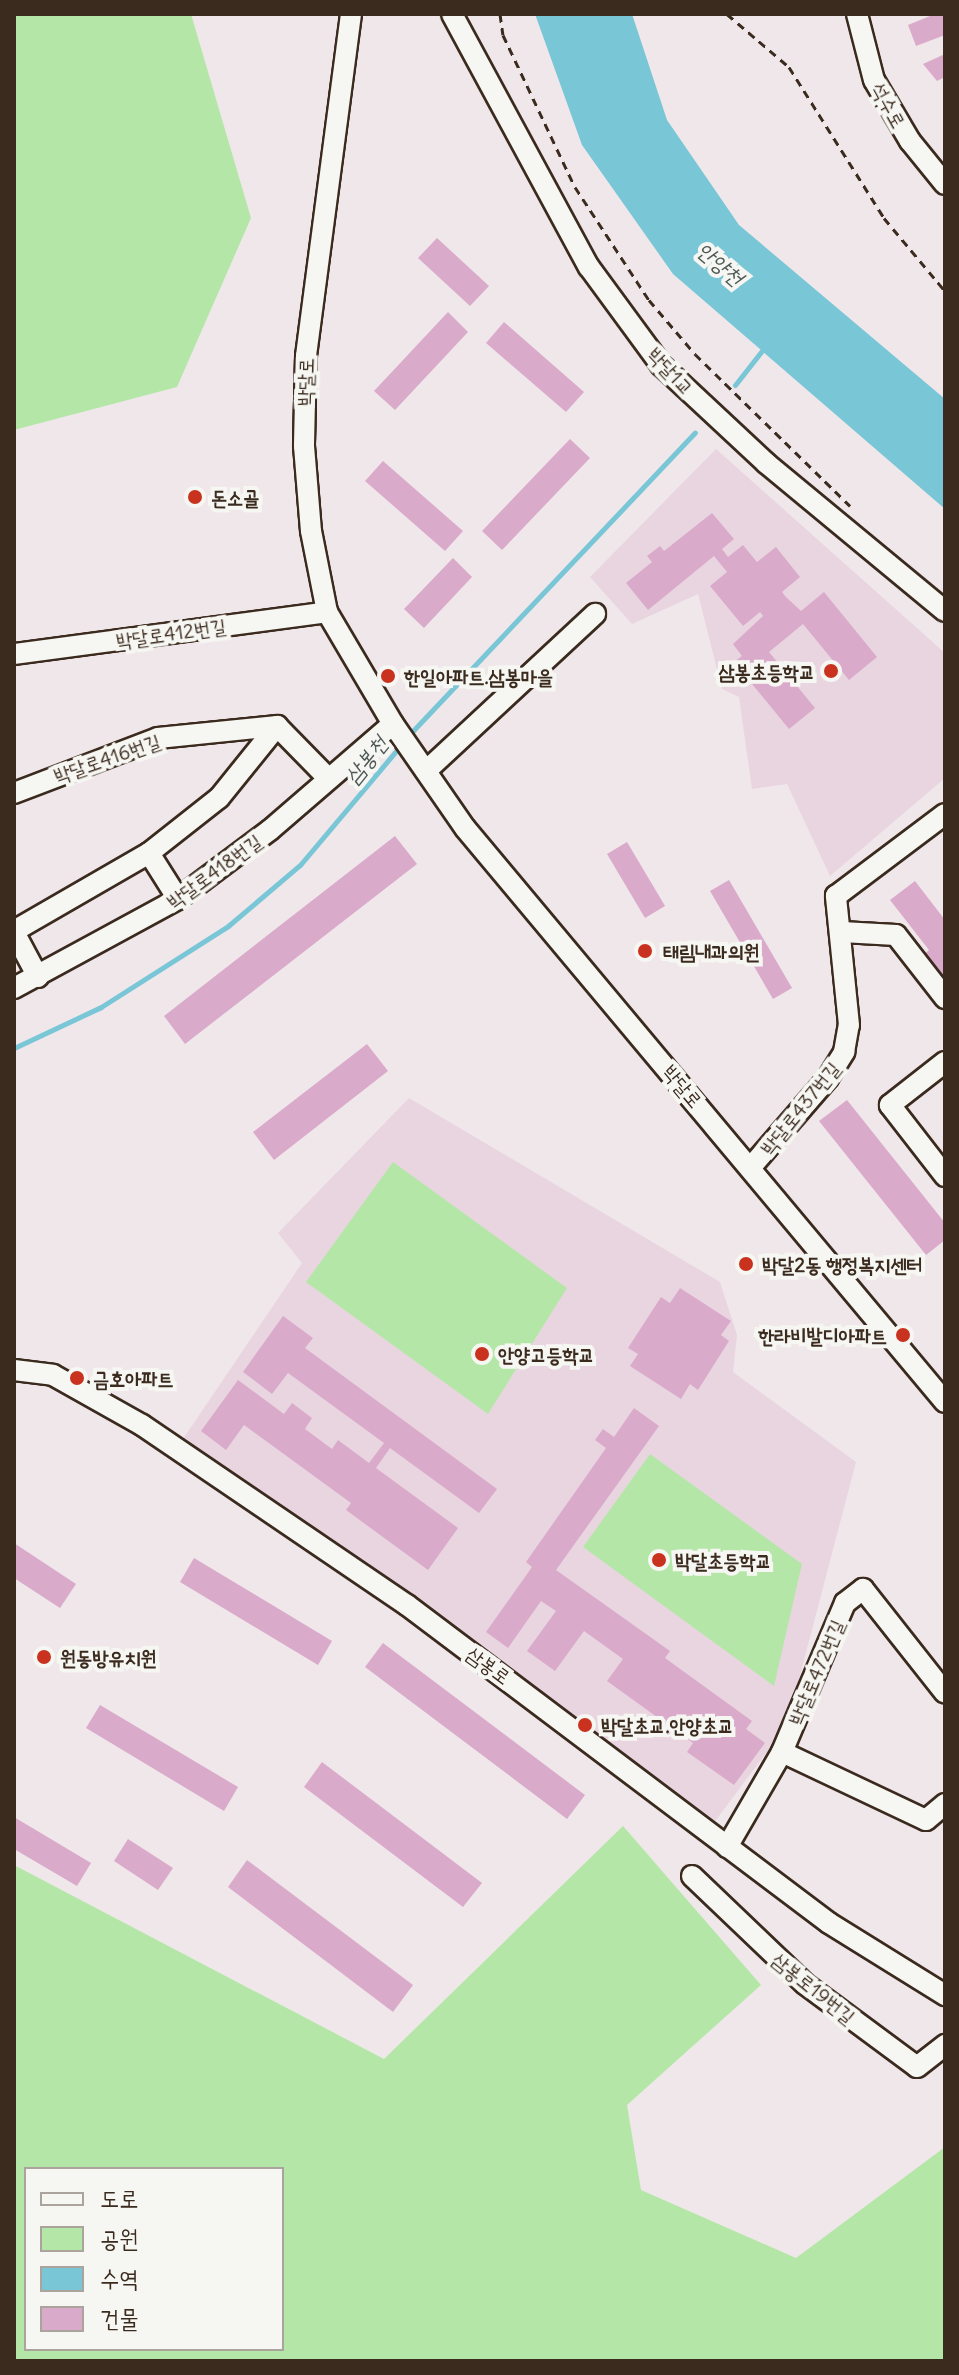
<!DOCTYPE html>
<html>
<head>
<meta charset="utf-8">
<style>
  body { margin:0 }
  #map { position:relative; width:959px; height:2375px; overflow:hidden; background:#f0e7ea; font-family:Delius,"Poor Story",sans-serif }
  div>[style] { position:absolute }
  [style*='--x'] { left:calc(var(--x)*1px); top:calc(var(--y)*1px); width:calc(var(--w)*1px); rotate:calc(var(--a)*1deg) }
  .built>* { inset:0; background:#e9d5e0 }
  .green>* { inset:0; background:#b4e7a7 }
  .water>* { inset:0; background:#79c6d7 }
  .stream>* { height:5px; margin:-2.5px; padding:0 2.5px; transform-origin:2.5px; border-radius:2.5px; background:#79c6d7 }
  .building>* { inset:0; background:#daaaca }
  .path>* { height:3px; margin-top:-1.5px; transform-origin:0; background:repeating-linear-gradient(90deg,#3b2a1e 0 8px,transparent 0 14px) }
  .roads { filter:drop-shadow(2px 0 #3b2a1e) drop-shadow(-2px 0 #3b2a1e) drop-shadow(0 2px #3b2a1e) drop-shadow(0 -2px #3b2a1e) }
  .minor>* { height:20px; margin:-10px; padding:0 10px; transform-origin:10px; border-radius:10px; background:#f6f6f2 }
  .dots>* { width:22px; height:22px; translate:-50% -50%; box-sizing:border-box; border:4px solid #f6f6f2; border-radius:50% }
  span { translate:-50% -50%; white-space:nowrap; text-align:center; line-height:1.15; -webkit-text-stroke:8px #f6f6f2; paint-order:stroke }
  .street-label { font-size:20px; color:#3b2a1e }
  .poi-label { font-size:20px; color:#3b2a1e; font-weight:700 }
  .left { translate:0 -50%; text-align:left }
  .right { translate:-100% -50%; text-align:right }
  .water-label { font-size:22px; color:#4e5956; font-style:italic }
  .frame { position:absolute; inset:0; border:16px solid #3b2a1e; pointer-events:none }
  .legend { position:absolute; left:24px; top:2167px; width:260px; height:184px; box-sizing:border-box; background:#f6f6f2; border:2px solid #aba49d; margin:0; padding:10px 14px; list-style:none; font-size:24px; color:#3b2a1e }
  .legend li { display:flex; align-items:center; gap:16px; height:40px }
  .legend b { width:40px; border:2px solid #aba49d }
</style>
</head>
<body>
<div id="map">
  <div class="built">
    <i style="clip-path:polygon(716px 449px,945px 653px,945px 778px,830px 876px,787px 784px,752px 789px,739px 697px,722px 689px,698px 594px,632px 624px,590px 577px)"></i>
    <i style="clip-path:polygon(409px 1098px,720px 1282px,737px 1335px,733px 1372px,856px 1462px,787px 1725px,710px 1828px,442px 1623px,183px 1439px,302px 1263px,278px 1233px)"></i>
  </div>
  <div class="green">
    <i style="clip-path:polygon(14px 14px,191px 14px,251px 218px,177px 387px,14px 430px)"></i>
    <i style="clip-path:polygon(393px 1162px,567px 1288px,488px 1414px,306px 1282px)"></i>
    <i style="clip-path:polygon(650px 1454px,802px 1564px,774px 1686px,583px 1547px)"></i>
    <i style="clip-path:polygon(evenodd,623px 1826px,761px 1985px,627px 2105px,641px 2190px,796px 2258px,945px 2147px,945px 2361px,14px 2361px,14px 1865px,384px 2059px,623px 1826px,26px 2169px,282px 2169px,282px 2349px,26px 2349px,26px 2169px)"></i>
  </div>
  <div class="water">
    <i style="clip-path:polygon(535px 14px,632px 14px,667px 120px,739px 225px,945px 399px,945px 509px,673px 274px,582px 145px)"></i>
  </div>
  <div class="stream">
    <i style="--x:735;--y:385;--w:47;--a:-51.9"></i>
    <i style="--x:407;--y:737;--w:419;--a:-46.6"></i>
    <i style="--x:14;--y:1048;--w:96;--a:-25.2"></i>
    <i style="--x:101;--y:1007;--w:151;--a:-32.5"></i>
    <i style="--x:228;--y:926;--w:94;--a:-40.3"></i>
    <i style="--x:300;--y:865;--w:157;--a:-49.9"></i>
  </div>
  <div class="building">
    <i style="clip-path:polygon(935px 14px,945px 14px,945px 35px,916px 46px,908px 25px)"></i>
    <i style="clip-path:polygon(945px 54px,945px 77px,937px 81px,923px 64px)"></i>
    <i style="clip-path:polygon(437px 238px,489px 286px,470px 306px,418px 258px)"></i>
    <i style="clip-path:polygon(448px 312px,468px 332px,395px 410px,374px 391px)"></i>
    <i style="clip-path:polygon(504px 322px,584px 392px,566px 412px,486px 343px)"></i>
    <i style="clip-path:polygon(570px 439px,590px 458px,502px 550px,482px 531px)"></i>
    <i style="clip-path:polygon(383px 461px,463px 531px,445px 551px,365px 481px)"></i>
    <i style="clip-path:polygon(712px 513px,734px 539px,722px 549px,728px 557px,743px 545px,757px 562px,776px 547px,800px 577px,782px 592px,786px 597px,801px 611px,824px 592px,877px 657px,849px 680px,803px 624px,769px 652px,815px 708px,789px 729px,734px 662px,742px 656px,733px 644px,763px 616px,760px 612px,743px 626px,710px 586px,727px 572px,714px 556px,648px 610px,626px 583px,652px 562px,647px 556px,660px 546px,664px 551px)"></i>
    <i style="clip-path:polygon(453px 558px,472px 577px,424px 628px,404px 609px)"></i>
    <i style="clip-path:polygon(395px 836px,417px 864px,185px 1044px,164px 1016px)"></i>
    <i style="clip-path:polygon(627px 842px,665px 906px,645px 918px,607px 854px)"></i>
    <i style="clip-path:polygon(729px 880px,792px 988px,773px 999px,710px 891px)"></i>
    <i style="clip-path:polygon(915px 881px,945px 920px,945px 986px,922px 956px,929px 950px,890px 900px)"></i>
    <i style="clip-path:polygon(367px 1044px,388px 1071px,274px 1160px,253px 1132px)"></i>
    <i style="clip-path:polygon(847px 1100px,945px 1223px,945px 1240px,926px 1255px,819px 1121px)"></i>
    <i style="clip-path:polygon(680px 1288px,731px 1321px,721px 1335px,729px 1341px,698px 1390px,690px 1384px,681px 1399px,630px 1366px,638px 1354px,628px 1348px,661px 1297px,670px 1303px)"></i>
    <i style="clip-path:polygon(283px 1316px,313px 1338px,305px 1348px,497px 1489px,479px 1513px,390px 1448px,376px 1468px,458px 1528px,428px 1570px,346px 1510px,351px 1503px,244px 1425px,226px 1450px,201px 1431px,238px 1380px,284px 1414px,292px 1403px,312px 1418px,305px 1429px,332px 1449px,338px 1440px,369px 1463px,384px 1443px,288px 1373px,272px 1394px,243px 1372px)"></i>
    <i style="clip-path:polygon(634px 1408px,659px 1426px,556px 1570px,670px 1651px,665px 1658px,752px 1721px,746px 1729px,765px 1743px,734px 1785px,687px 1752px,693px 1743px,607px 1681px,623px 1659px,584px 1631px,555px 1671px,527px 1651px,556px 1611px,541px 1601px,508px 1648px,486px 1632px,532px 1567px,526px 1562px,606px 1448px,595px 1440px,603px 1429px,614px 1437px)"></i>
    <i style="clip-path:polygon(14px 1543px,76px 1584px,60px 1608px,14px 1578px)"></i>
    <i style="clip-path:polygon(194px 1558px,332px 1641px,318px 1665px,180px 1582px)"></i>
    <i style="clip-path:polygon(383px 1643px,585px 1795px,567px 1819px,365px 1667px)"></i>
    <i style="clip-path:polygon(100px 1705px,238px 1787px,224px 1811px,86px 1728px)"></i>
    <i style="clip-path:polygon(322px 1762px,482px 1883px,463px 1907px,304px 1787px)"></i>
    <i style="clip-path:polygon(14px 1817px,91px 1863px,77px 1886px,14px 1849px)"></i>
    <i style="clip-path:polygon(128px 1839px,173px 1868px,158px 1890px,114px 1861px)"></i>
    <i style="clip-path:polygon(247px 1860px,413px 1985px,393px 2012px,228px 1887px)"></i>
  </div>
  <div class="path">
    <i style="--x:500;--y:14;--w:21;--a:82"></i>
    <i style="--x:503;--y:35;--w:168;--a:64.7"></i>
    <i style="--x:575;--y:187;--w:135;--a:56.8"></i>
    <i style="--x:649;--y:300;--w:71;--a:49.6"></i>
    <i style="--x:695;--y:354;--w:217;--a:44.4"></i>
    <i style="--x:727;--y:14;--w:82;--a:40.5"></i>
    <i style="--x:789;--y:67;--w:178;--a:57.8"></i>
    <i style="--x:884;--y:218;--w:95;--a:50.1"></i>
  </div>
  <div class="roads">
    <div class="minor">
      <i style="--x:351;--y:14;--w:345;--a:97.5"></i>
      <i style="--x:306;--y:356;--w:90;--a:91.3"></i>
      <i style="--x:304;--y:446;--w:85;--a:85.3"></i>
      <i style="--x:311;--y:531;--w:83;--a:78.8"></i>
      <i style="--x:327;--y:612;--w:130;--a:59.5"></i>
      <i style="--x:393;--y:724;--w:126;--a:55.3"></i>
      <i style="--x:465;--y:828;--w:748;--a:50.1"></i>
      <i style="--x:452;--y:14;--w:288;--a:61.6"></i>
      <i style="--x:589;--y:267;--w:122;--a:53.7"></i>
      <i style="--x:661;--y:365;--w:144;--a:43"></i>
      <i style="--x:766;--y:463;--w:232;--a:39.6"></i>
      <i style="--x:857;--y:14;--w:68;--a:75.6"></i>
      <i style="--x:874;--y:80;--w:71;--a:59.5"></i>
      <i style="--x:910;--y:141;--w:55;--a:50.9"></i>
      <i style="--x:14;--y:654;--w:316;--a:-7.6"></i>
      <i style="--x:426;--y:771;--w:231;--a:-42.9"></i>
      <i style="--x:14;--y:793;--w:154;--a:-20.9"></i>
      <i style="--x:158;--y:738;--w:120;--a:-5.8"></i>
      <i style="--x:277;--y:726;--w:71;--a:45.6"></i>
      <i style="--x:149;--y:853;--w:54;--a:57.8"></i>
      <i style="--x:14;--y:931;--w:156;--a:-30"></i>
      <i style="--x:149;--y:853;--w:89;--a:-38.2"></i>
      <i style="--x:219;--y:798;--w:92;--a:-51.1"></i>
      <i style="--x:14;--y:932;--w:51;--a:61.9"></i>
      <i style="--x:842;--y:932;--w:54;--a:3.2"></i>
      <i style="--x:896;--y:935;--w:80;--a:52.1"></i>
      <i style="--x:14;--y:988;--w:187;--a:-28.5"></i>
      <i style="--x:178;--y:899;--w:115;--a:-36.9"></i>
      <i style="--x:270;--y:830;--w:162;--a:-40.8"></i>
      <i style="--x:945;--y:1062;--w:70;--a:142"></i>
      <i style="--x:890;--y:1105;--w:90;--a:52.2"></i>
      <i style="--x:751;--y:1167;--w:118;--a:-49.1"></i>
      <i style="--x:828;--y:1078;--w:31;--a:-58"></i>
      <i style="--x:844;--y:1052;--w:27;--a:-80"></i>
      <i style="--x:849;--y:1025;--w:130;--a:-95.8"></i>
      <i style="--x:836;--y:896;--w:136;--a:-37"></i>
      <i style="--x:14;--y:1370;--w:39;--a:7"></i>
      <i style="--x:53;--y:1375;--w:102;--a:29.3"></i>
      <i style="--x:142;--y:1425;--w:320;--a:34.2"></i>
      <i style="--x:407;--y:1605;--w:528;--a:37"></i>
      <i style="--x:829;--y:1923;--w:137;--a:31.8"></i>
      <i style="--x:782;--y:1752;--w:162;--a:-67.1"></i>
      <i style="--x:845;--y:1603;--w:23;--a:-38"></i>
      <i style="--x:863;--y:1589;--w:132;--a:51.7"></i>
      <i style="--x:727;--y:1847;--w:110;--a:-59.9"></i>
      <i style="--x:782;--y:1752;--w:159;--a:25.3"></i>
      <i style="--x:926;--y:1820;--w:25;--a:-40"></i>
      <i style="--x:692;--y:1876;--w:156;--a:43.7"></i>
      <i style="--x:805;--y:1984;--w:139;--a:36.5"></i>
      <i style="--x:917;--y:2067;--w:36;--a:-38"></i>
    </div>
  </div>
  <div class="dots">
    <i style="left:195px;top:497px;background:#c8321e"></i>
    <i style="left:831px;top:671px;background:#c8321e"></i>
    <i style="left:388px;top:676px;background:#c8321e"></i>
    <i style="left:645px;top:951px;background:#c8321e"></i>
    <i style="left:746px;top:1264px;background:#c8321e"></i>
    <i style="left:903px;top:1335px;background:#c8321e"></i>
    <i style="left:482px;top:1354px;background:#c8321e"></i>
    <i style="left:77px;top:1378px;background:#c8321e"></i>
    <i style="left:659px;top:1560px;background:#c8321e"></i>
    <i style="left:44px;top:1657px;background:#c8321e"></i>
    <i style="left:585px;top:1725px;background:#c8321e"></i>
  </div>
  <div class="street-label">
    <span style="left:889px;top:105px;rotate:61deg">석수로</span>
    <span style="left:671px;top:371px;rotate:47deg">박달1교</span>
    <span style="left:305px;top:382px;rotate:-88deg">박달로</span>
    <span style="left:171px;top:633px;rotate:-8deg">박달로412번길</span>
    <span style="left:107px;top:758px;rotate:-19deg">박달로416번길</span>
    <span style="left:214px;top:871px;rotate:-36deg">박달로418번길</span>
    <span style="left:683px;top:1086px;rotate:50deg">박달로</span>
    <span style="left:800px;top:1108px;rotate:-51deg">박달로437번길</span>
    <span style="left:489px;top:1665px;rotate:36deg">삼봉로</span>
    <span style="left:816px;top:1672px;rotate:-67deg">박달로472번길</span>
    <span style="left:814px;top:1988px;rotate:39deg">삼봉로19번길</span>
  </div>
  <div class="poi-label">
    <span class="left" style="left:211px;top:497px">돈소골</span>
    <span class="right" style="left:815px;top:671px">삼봉초등학교</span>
    <span class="left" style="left:404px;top:676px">한일아파트.삼봉마을</span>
    <span class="left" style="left:663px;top:951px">태림내과의원</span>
    <span class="left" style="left:762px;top:1264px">박달2동 행정복지센터</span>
    <span class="right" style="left:887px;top:1335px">한라비발디아파트</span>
    <span class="left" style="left:498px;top:1354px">안양고등학교</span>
    <span class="left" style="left:93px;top:1378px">금호아파트</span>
    <span class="left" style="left:675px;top:1560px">박달초등학교</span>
    <span class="left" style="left:60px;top:1657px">원동방유치원</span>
    <span class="left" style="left:601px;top:1725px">박달초교.안양초교</span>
  </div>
  <div class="water-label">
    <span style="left:720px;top:264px;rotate:40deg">안양천</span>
    <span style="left:366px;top:760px;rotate:-51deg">삼봉천</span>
  </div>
  <div class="frame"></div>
  <ul class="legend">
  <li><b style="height:10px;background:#f6f6f2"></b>도로</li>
  <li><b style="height:22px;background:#b4e7a7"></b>공원</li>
  <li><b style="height:22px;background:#79c6d7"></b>수역</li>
  <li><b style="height:22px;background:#daaaca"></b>건물</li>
  </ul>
</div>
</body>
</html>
